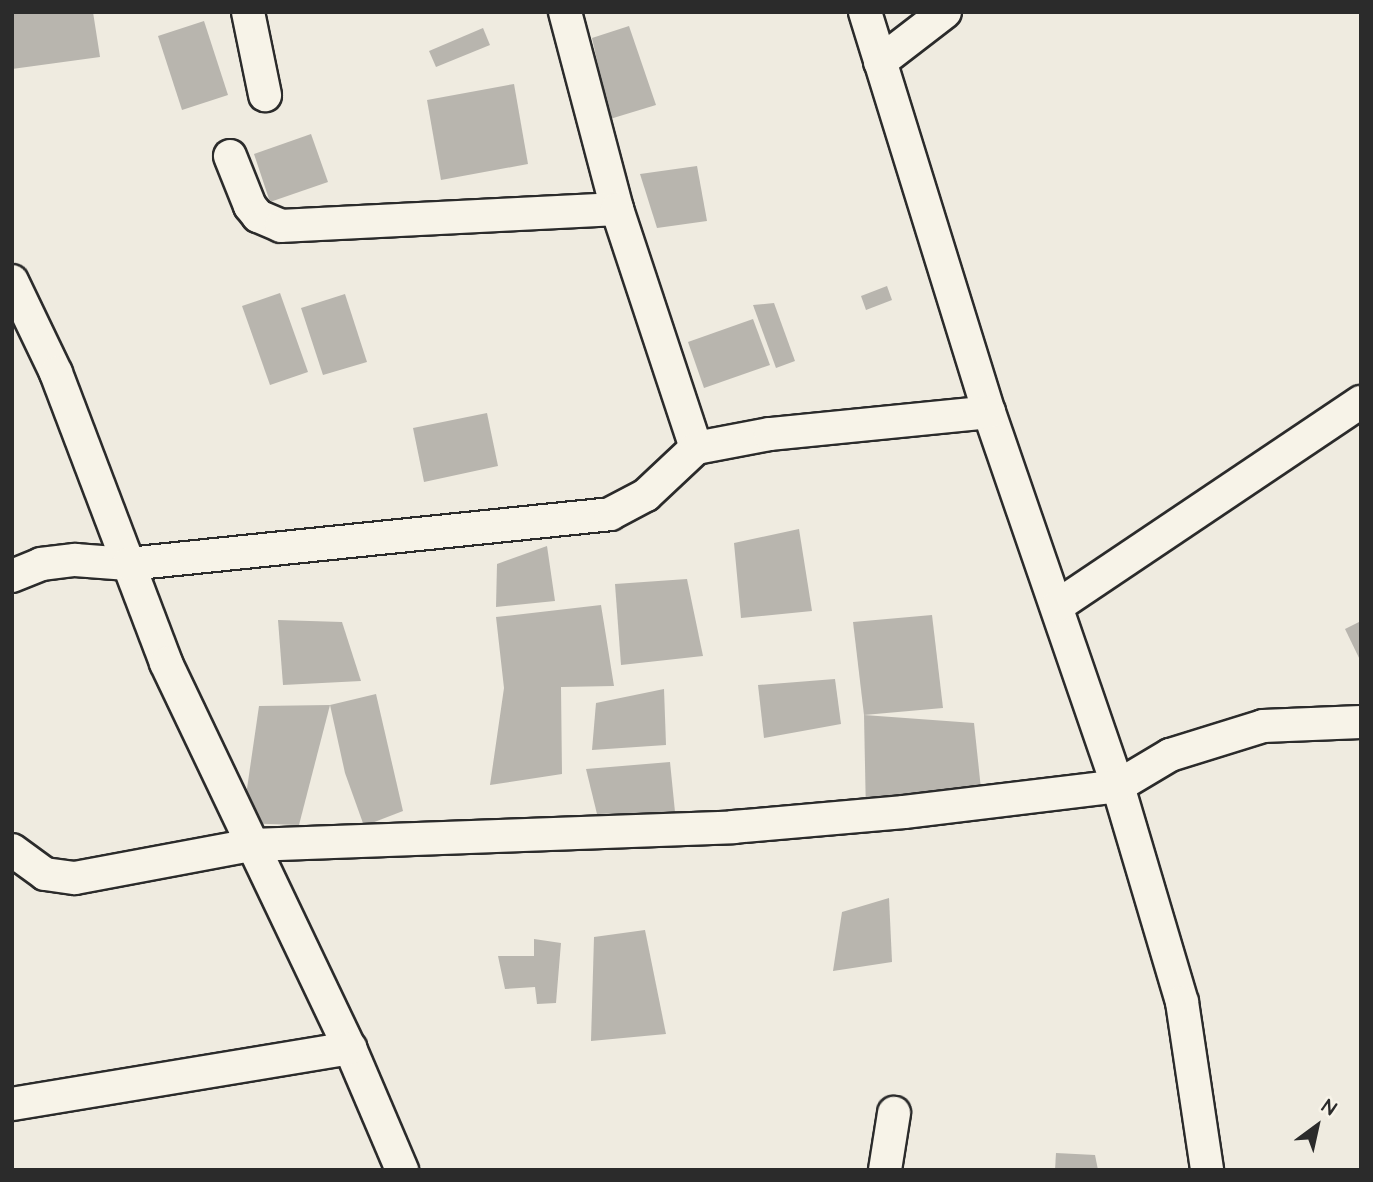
<!DOCTYPE html>
<html>
<head>
<meta charset="utf-8">
<style>
  body { margin:0 }
  #map { position:relative; width:1373px; height:1182px; overflow:hidden; background:#efebe0; font-family:"Architects Daughter",sans-serif }
  div>[style] { position:absolute }
  [style*='--x'] { left:calc(var(--x)*1px); top:calc(var(--y)*1px); width:calc(var(--w)*1px); rotate:calc(var(--a)*1deg) }
  .building>* { inset:0; background:#b8b5ae }
  .roads { filter:drop-shadow(2px 0 #2b2b2b) drop-shadow(-2px 0 #2b2b2b) drop-shadow(0 2px #2b2b2b) drop-shadow(0 -2px #2b2b2b) }
  .minor>* { height:32px; margin:-16px; padding:0 16px; transform-origin:16px; border-radius:16px; background:#f7f3e8 }
  span { translate:-50% -50%; white-space:nowrap; text-align:center; line-height:1.15; -webkit-text-stroke:7px #f7f3e8; paint-order:stroke }
  .frame { position:absolute; inset:0; border:14px solid #2b2b2b; pointer-events:none }
  .north { position:absolute; left:1282px; top:1091px; width:70px; height:70px; -webkit-text-stroke:5px #f7f3e8; paint-order:stroke; rotate:33deg; font-size:19px; font-weight:700; line-height:28px; text-align:center; color:#2b2b2b }
  .north::after { content:''; display:block; margin:auto; width:24px; height:32px; background:#2b2b2b; clip-path:polygon(50% 0,100% 100%,50% 72%,0 100%) }
</style>
</head>
<body>
<div id="map">
  <div class="building">
    <i style="clip-path:polygon(12px 12px,93px 12px,100px 57px,12px 69px)"></i>
    <i style="clip-path:polygon(204px 21px,228px 95px,182px 110px,158px 36px)"></i>
    <i style="clip-path:polygon(629px 26px,656px 105px,610px 119px,592px 38px)"></i>
    <i style="clip-path:polygon(483px 28px,490px 45px,436px 67px,429px 51px)"></i>
    <i style="clip-path:polygon(514px 84px,528px 164px,441px 180px,427px 100px)"></i>
    <i style="clip-path:polygon(311px 134px,328px 182px,270px 202px,254px 154px)"></i>
    <i style="clip-path:polygon(697px 166px,707px 221px,657px 228px,640px 174px)"></i>
    <i style="clip-path:polygon(887px 286px,892px 300px,866px 310px,861px 296px)"></i>
    <i style="clip-path:polygon(280px 293px,308px 372px,270px 385px,242px 306px)"></i>
    <i style="clip-path:polygon(345px 294px,367px 362px,323px 375px,301px 308px)"></i>
    <i style="clip-path:polygon(774px 303px,795px 361px,776px 368px,753px 305px)"></i>
    <i style="clip-path:polygon(753px 319px,770px 365px,704px 388px,688px 342px)"></i>
    <i style="clip-path:polygon(487px 413px,498px 466px,424px 482px,413px 428px)"></i>
    <i style="clip-path:polygon(799px 529px,812px 611px,741px 618px,734px 543px)"></i>
    <i style="clip-path:polygon(547px 546px,555px 601px,496px 607px,497px 564px)"></i>
    <i style="clip-path:polygon(687px 579px,703px 656px,621px 665px,615px 584px)"></i>
    <i style="clip-path:polygon(601px 605px,614px 686px,561px 687px,562px 774px,490px 785px,504px 688px,496px 617px)"></i>
    <i style="clip-path:polygon(932px 615px,943px 708px,864px 715px,853px 622px)"></i>
    <i style="clip-path:polygon(278px 620px,342px 622px,361px 681px,283px 685px)"></i>
    <i style="clip-path:polygon(1361px 621px,1361px 662px,1345px 629px)"></i>
    <i style="clip-path:polygon(835px 679px,841px 724px,764px 738px,758px 685px)"></i>
    <i style="clip-path:polygon(664px 689px,666px 745px,592px 750px,596px 703px)"></i>
    <i style="clip-path:polygon(376px 694px,403px 811px,364px 826px,345px 773px,330px 705px)"></i>
    <i style="clip-path:polygon(330px 705px,299px 825px,242px 823px,259px 706px)"></i>
    <i style="clip-path:polygon(864px 715px,974px 723px,981px 789px,866px 815px)"></i>
    <i style="clip-path:polygon(670px 762px,675px 812px,597px 814px,586px 769px)"></i>
    <i style="clip-path:polygon(889px 898px,892px 962px,833px 971px,842px 912px)"></i>
    <i style="clip-path:polygon(645px 930px,666px 1034px,591px 1041px,594px 937px)"></i>
    <i style="clip-path:polygon(534px 939px,561px 943px,556px 1003px,537px 1004px,535px 987px,505px 989px,498px 956px,534px 956px)"></i>
    <i style="clip-path:polygon(1056px 1153px,1095px 1155px,1098px 1170px,1055px 1170px)"></i>
  </div>
  <div class="roads">
    <div class="minor">
      <i style="--x:248;--y:12;--w:85;--a:78.4"></i>
      <i style="--x:565;--y:12;--w:204;--a:75.2"></i>
      <i style="--x:865;--y:12;--w:419;--a:72.8"></i>
      <i style="--x:989;--y:412;--w:396;--a:71"></i>
      <i style="--x:1118;--y:786;--w:225;--a:73.5"></i>
      <i style="--x:1182;--y:1002;--w:170;--a:81.5"></i>
      <i style="--x:880;--y:62;--w:82;--a:-37.6"></i>
      <i style="--x:230;--y:156;--w:54;--a:68.2"></i>
      <i style="--x:250;--y:206;--w:13;--a:51"></i>
      <i style="--x:258;--y:216;--w:25;--a:23"></i>
      <i style="--x:281;--y:226;--w:336;--a:-2.9"></i>
      <i style="--x:617;--y:209;--w:252;--a:71.7"></i>
      <i style="--x:12;--y:281;--w:102;--a:64.4"></i>
      <i style="--x:56;--y:373;--w:310;--a:69.2"></i>
      <i style="--x:166;--y:663;--w:427;--a:64.5"></i>
      <i style="--x:350;--y:1048;--w:133;--a:66.9"></i>
      <i style="--x:12;--y:576;--w:31;--a:-22"></i>
      <i style="--x:41;--y:564;--w:34;--a:-7"></i>
      <i style="--x:75;--y:560;--w:53;--a:4.3"></i>
      <i style="--x:128;--y:564;--w:485;--a:-5.9"></i>
      <i style="--x:610;--y:514;--w:41;--a:-27.8"></i>
      <i style="--x:646;--y:495;--w:69;--a:-43.2"></i>
      <i style="--x:696;--y:448;--w:75;--a:-10.7"></i>
      <i style="--x:770;--y:434;--w:220;--a:-5.7"></i>
      <i style="--x:1057;--y:606;--w:366;--a:-33.9"></i>
      <i style="--x:12;--y:850;--w:41;--a:36"></i>
      <i style="--x:45;--y:874;--w:30;--a:8"></i>
      <i style="--x:75;--y:878;--w:180;--a:-10.6"></i>
      <i style="--x:252;--y:845;--w:481;--a:-2.1"></i>
      <i style="--x:733;--y:827;--w:172;--a:-5"></i>
      <i style="--x:904;--y:812;--w:216;--a:-6.9"></i>
      <i style="--x:1118;--y:786;--w:61;--a:-30.8"></i>
      <i style="--x:1170;--y:755;--w:97;--a:-17.3"></i>
      <i style="--x:1263;--y:726;--w:98;--a:-2.3"></i>
      <i style="--x:12;--y:1104;--w:343;--a:-9.4"></i>
      <i style="--x:885;--y:1170;--w:58;--a:-81"></i>
    </div>
  </div>
  <div class="frame"></div>
  <div class="north">N</div>
</div>
</body>
</html>
